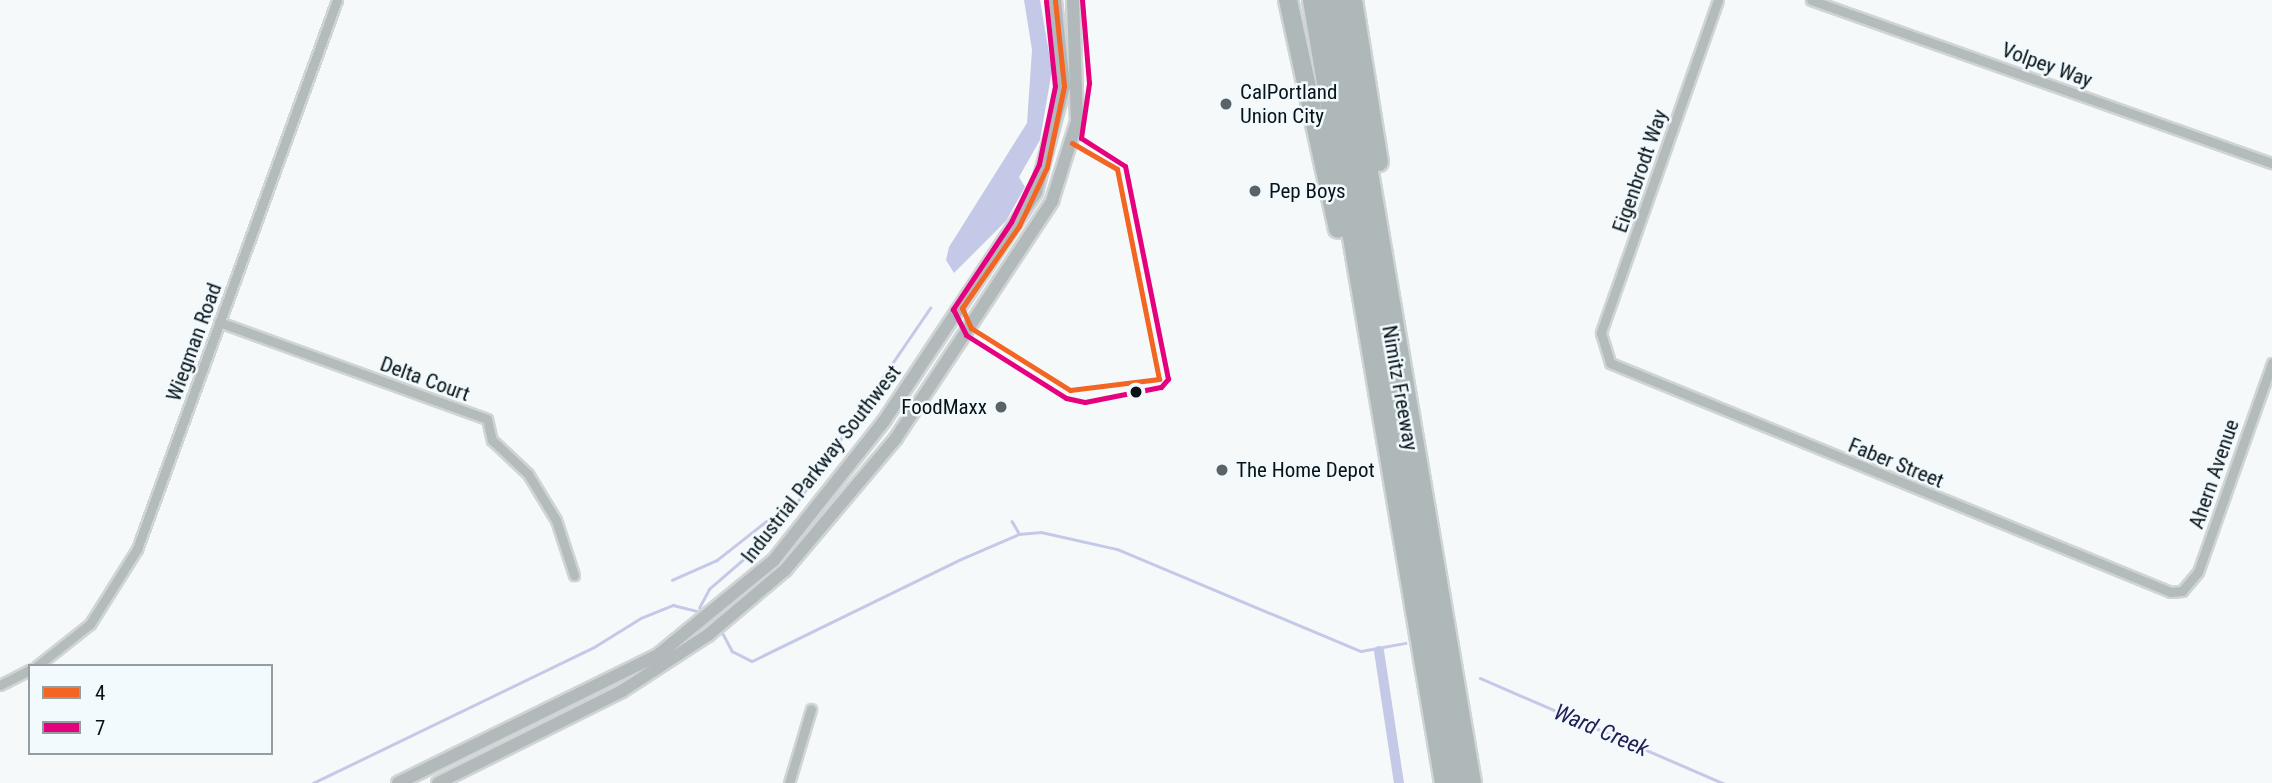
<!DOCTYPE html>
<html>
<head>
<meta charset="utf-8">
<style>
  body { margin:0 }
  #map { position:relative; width:2272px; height:783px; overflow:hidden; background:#f5f9fa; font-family:"Roboto Condensed",sans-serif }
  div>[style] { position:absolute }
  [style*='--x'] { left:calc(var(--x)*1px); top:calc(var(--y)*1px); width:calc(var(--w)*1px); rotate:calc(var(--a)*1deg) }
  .water>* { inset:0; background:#c5c9e8 }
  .stream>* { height:2.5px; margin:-1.25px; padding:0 1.25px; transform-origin:1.25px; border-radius:1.25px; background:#c5c9e8 }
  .canal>* { height:10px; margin:-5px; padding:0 5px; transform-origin:5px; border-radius:5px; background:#c5c9e8 }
  .roads { filter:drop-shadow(2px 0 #d0d4d5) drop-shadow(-2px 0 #d0d4d5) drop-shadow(0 2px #d0d4d5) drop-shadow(0 -2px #d0d4d5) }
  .minor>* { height:9px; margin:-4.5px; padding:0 4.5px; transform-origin:4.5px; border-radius:4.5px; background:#b4bbbb }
  .secondary>* { height:12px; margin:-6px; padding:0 6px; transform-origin:6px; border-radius:6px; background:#b2b9ba }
  .motorway>* { height:18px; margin:-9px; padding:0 9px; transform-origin:9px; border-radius:9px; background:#aeb8b9 }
  .bus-1>* { height:5px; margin:-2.5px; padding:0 2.5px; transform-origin:2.5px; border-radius:2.5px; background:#f26522 }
  .bus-2>* { height:5px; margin:-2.5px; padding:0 2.5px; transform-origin:2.5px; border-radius:2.5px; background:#e5007d }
  .dots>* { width:19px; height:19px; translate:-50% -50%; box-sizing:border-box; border:4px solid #f2fafd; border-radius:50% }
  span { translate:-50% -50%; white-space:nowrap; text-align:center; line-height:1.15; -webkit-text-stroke:5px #f2fafd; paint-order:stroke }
  .street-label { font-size:21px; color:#06141a }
  .poi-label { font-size:21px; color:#06141a }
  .left { translate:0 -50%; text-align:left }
  .right { translate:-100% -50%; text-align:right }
  .water-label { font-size:23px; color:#222156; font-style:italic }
  .legend { position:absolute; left:28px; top:664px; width:245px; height:91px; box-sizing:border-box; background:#f2fafd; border:2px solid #949ea2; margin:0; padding:9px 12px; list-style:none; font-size:21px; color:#06141a }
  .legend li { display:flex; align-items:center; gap:14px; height:35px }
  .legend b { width:35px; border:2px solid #949ea2 }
</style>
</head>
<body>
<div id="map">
  <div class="water">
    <i style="clip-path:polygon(1024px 0,1040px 0,1052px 70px,1040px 140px,1019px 177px,1025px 187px,1006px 221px,954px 273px,946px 260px,949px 247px,1027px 123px,1032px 50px)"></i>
  </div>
  <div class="stream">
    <i style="--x:876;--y:387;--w:96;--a:-55.6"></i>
    <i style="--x:1012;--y:521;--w:14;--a:60"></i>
    <i style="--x:782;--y:524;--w:153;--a:-55.4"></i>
    <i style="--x:672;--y:580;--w:49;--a:-24"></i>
    <i style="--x:717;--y:560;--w:73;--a:-38.3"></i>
    <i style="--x:699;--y:608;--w:21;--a:-62"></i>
    <i style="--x:709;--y:589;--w:78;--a:-40.8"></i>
    <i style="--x:721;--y:630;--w:24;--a:62"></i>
    <i style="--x:732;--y:651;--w:22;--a:27"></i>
    <i style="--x:752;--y:661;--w:230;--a:-26"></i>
    <i style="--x:959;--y:560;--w:65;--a:-23.4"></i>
    <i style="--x:1019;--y:534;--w:22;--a:-5"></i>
    <i style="--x:1041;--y:532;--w:78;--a:12.6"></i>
    <i style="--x:1117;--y:549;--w:264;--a:22.7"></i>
    <i style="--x:1361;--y:651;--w:45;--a:-10.3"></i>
    <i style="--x:1480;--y:678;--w:265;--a:23.4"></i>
    <i style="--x:313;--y:783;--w:312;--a:-25.8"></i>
    <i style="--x:594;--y:647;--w:55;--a:-31.7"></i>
    <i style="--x:641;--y:618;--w:35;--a:-22"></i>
    <i style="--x:673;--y:605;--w:32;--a:14"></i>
  </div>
  <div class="canal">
    <i style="--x:1379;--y:651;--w:134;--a:81.4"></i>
  </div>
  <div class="roads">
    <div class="minor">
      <i style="--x:1718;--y:0;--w:353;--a:109.4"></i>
      <i style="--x:1601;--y:333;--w:31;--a:73"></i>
      <i style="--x:1610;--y:363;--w:606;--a:22.21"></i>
      <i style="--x:2171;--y:592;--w:11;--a:-5"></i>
      <i style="--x:2182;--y:591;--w:25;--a:-50"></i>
      <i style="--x:2198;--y:572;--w:222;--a:-70.5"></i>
      <i style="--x:1811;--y:0;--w:489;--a:19.5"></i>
      <i style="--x:219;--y:322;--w:285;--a:19.9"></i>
      <i style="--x:487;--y:419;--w:22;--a:77"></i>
      <i style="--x:492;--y:440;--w:50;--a:43.4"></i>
      <i style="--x:528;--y:474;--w:54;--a:58.7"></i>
      <i style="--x:556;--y:520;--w:58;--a:71.9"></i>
      <i style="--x:37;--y:666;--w:68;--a:-38.4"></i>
      <i style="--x:90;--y:624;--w:89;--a:-57.9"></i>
      <i style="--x:137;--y:549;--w:584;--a:-69.98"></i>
      <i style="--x:0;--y:685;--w:34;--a:-27"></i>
      <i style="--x:789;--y:783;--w:77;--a:-73.4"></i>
    </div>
    <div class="secondary">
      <i style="--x:398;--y:783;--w:290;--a:-26.2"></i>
      <i style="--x:658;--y:655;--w:150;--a:-39.3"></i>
      <i style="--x:774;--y:560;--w:177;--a:-51.6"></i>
      <i style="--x:884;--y:421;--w:275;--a:-56.4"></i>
      <i style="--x:1036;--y:192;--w:110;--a:-75.2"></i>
      <i style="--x:1064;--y:86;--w:86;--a:-96"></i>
      <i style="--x:438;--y:783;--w:206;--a:-26.6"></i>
      <i style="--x:622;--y:691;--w:103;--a:-33.1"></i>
      <i style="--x:708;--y:635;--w:101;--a:-40.2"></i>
      <i style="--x:785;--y:570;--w:172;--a:-49.9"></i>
      <i style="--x:896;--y:438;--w:284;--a:-56.6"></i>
      <i style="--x:1052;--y:201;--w:84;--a:-72.6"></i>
      <i style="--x:1077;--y:121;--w:121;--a:-91.9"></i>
    </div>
    <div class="motorway">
      <i style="--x:1288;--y:0;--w:234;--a:77.7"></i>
      <i style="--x:1312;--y:0;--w:794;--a:80.43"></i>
      <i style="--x:1325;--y:0;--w:794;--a:80.43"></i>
      <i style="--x:1340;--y:0;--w:794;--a:80.43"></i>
      <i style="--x:1353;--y:0;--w:164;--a:80.9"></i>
    </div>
  </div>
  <div class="bus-1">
    <i style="--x:1072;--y:143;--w:52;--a:30"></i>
    <i style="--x:1117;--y:169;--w:214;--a:78.7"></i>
    <i style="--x:962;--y:308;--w:100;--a:-55.2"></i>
    <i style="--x:1019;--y:226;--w:65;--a:-64.6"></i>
    <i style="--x:1047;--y:167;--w:83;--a:-78.1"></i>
    <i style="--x:1064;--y:86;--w:86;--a:-96"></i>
    <i style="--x:962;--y:308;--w:22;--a:66"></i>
    <i style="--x:971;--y:328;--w:117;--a:32.1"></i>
    <i style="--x:1070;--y:390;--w:90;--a:-7"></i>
  </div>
  <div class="bus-2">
    <i style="--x:1046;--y:1;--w:85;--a:84"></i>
    <i style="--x:1055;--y:86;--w:80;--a:101.6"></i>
    <i style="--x:1039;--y:164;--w:64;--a:115.8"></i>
    <i style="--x:1011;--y:222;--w:105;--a:123.7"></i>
    <i style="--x:953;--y:309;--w:29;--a:63"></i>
    <i style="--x:966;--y:335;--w:118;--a:32.2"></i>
    <i style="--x:1066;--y:398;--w:19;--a:12"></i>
    <i style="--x:1085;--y:402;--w:77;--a:-11.2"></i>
    <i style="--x:1161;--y:387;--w:11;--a:-49"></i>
    <i style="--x:1168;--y:379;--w:217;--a:-101.4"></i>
    <i style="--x:1125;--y:166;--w:52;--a:-147.5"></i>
    <i style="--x:1081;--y:138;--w:56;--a:-81.7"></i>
    <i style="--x:1089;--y:83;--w:83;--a:-94.8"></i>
  </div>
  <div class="dots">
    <i style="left:1226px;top:104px;background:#5a6468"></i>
    <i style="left:1255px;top:191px;background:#5a6468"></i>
    <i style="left:1136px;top:392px;background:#06141a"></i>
    <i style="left:1001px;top:407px;background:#5a6468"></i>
    <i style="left:1222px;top:470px;background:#5a6468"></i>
  </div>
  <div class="street-label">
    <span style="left:2047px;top:65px;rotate:20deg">Volpey Way</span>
    <span style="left:1640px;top:171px;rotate:-71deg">Eigenbrodt Way</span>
    <span style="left:194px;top:342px;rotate:-70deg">Wiegman Road</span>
    <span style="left:425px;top:379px;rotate:20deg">Delta Court</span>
    <span style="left:1400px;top:388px;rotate:80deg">Nimitz Freeway</span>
    <span style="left:1896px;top:463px;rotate:22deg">Faber Street</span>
    <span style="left:821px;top:464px;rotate:-52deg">Industrial Parkway Southwest</span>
    <span style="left:2214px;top:474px;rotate:-71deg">Ahern Avenue</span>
  </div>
  <div class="poi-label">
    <span class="left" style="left:1240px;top:104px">CalPortland<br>Union City</span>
    <span class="left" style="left:1269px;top:191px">Pep Boys</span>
    <span class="right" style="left:987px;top:407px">FoodMaxx</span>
    <span class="left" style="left:1236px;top:470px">The Home Depot</span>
  </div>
  <div class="water-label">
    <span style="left:1601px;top:731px;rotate:23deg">Ward Creek</span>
  </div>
  <ul class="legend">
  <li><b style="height:9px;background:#f26522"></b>4</li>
  <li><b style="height:9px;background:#e5007d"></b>7</li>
  </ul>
</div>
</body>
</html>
